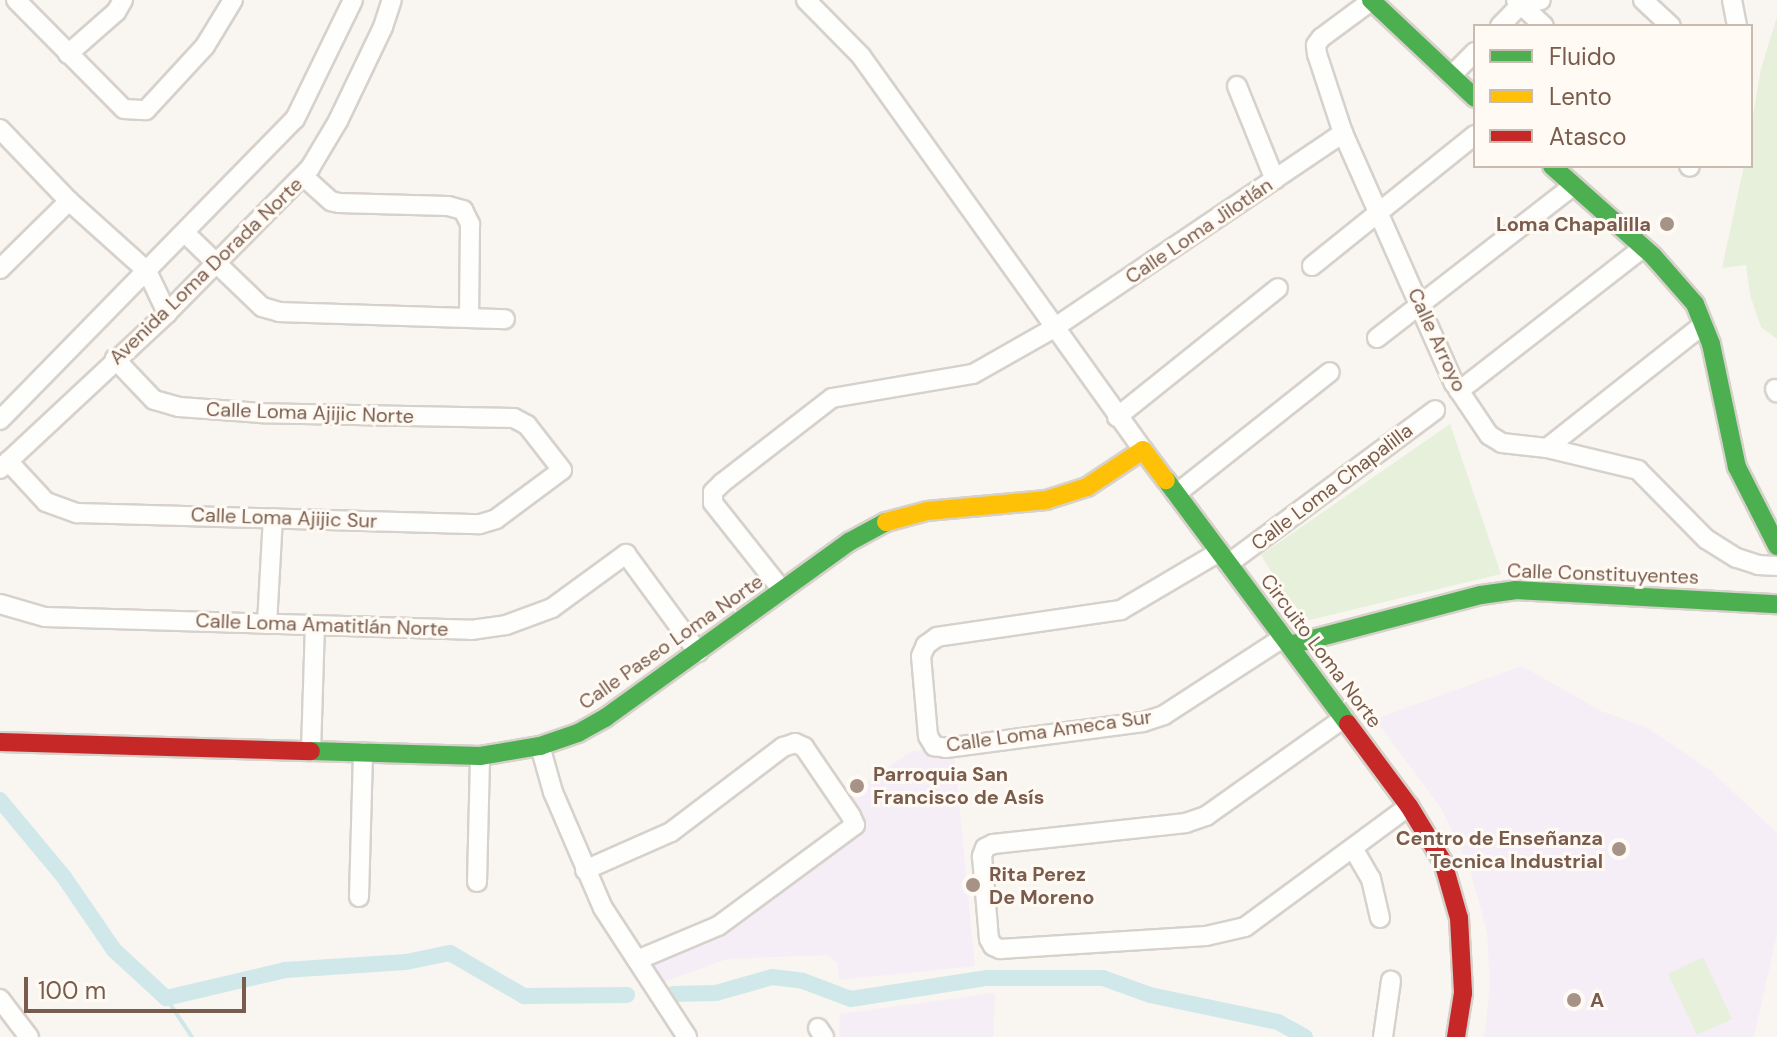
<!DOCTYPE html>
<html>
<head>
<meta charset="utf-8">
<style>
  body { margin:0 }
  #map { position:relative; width:1777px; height:1037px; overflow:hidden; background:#f9f5f0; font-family:"DM Sans",sans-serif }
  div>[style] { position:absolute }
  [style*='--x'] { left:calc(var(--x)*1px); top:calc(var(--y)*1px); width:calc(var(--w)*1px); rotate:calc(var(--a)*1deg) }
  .education>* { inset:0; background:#f6eef6 }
  .green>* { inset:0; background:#e7f0db }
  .stream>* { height:4px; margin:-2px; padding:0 2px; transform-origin:2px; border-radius:2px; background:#d0e8ea }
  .canal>* { height:16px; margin:-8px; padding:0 8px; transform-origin:8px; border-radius:8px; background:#d0e8ea }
  .roads { filter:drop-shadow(2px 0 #d7d1cb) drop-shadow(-2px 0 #d7d1cb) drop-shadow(0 2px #d7d1cb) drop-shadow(0 -2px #d7d1cb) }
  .street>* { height:18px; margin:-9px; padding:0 9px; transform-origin:9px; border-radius:9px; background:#fefefd }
  .fast>* { height:18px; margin:-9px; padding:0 9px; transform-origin:9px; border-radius:9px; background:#4caf50 }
  .slow>* { height:18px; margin:-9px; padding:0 9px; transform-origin:9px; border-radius:9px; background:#ffc107 }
  .jam>* { height:18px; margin:-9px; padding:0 9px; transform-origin:9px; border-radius:9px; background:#c62828 }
  .dots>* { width:22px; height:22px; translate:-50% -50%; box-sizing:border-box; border:4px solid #fffaf3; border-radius:50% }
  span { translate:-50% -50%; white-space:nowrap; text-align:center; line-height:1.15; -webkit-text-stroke:6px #fffaf3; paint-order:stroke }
  .poi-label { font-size:20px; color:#7a5c4d; font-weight:700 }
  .right { translate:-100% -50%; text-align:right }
  .left { translate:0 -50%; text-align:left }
  .street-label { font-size:20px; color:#7a5c4d }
  .legend { position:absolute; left:1473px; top:24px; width:280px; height:144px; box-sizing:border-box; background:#fffaf3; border:2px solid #cabbb1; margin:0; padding:10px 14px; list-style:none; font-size:24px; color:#7a5c4d }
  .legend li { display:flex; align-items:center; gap:16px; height:40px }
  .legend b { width:40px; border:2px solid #cabbb1 }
  .scale { position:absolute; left:24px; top:977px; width:222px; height:36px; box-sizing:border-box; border:4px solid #7a5c4d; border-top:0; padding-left:10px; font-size:24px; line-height:28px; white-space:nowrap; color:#7a5c4d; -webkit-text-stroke:6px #fffaf3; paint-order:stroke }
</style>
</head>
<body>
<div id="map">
  <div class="education">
    <i style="clip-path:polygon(1522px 666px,1601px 711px,1646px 727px,1711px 771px,1777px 833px,1777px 934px,1754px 1037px,1484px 1037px,1490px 987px,1487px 932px,1469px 866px,1441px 808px,1375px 719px)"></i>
    <i style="clip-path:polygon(954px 750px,975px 966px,839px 980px,838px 964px,827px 955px,727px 959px,661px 983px,647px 963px,722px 933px,867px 825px,846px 796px,912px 751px)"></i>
    <i style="clip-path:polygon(995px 993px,993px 1037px,839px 1037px,840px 1014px)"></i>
  </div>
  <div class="green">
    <i style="clip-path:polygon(1777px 17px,1777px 339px,1761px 327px,1750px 295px,1746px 265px,1722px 268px,1744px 166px,1751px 166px,1751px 126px,1761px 69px)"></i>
    <i style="clip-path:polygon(1450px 424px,1501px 574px,1301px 622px,1261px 555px)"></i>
    <i style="clip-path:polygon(1703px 957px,1732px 1019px,1697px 1035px,1668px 974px)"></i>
  </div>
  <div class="stream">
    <i style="--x:166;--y:998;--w:47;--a:56.3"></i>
  </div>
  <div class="canal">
    <i style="--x:0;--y:800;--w:100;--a:50.3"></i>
    <i style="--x:64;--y:877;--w:88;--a:55.6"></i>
    <i style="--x:114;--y:950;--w:71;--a:42.7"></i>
    <i style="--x:166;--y:998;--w:122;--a:-13.2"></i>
    <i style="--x:285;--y:970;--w:121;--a:-3.8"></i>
    <i style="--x:406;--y:962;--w:45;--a:-11.6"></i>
    <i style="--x:450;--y:953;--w:86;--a:30.2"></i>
    <i style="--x:524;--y:996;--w:103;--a:-0.6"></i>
    <i style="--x:673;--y:994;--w:43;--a:-1.3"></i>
    <i style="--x:716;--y:993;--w:58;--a:-15.9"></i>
    <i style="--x:772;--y:977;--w:31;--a:7"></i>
    <i style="--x:803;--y:981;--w:51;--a:20.6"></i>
    <i style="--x:851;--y:999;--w:138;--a:-8.8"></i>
    <i style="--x:987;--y:978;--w:116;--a:0"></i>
    <i style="--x:1103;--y:978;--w:50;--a:19.9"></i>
    <i style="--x:1150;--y:995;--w:131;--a:11.9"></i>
    <i style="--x:1278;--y:1022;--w:31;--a:29"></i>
  </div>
  <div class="roads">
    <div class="street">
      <i style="--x:16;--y:0;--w:153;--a:45.3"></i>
      <i style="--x:124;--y:109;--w:22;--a:3"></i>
      <i style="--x:146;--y:110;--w:87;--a:-47.3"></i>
      <i style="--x:205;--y:46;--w:54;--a:-58.7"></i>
      <i style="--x:806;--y:0;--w:78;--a:45.5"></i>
      <i style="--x:861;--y:56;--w:485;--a:54.4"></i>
      <i style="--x:1516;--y:0;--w:38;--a:43"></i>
      <i style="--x:1643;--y:0;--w:38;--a:43"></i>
      <i style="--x:1732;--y:0;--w:26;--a:79"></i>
      <i style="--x:1371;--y:1;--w:62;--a:143.5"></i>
      <i style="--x:1321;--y:38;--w:9;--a:126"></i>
      <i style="--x:1316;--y:45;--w:9;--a:84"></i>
      <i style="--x:1317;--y:54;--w:83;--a:71.8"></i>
      <i style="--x:1343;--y:133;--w:274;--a:66.1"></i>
      <i style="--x:1454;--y:383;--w:63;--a:56.1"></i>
      <i style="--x:1489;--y:435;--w:15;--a:32"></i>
      <i style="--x:1502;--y:443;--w:45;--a:6.3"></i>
      <i style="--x:1547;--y:448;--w:94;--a:13.6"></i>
      <i style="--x:1638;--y:470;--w:97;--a:45.4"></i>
      <i style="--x:1706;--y:539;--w:36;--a:32"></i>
      <i style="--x:1737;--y:558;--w:22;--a:18"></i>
      <i style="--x:1758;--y:565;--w:19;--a:3"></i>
      <i style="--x:1500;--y:26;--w:30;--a:-46"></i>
      <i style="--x:1521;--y:4;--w:20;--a:-11"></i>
      <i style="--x:68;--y:54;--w:64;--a:-41.2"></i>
      <i style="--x:116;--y:12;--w:14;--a:-60"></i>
      <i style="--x:1452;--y:75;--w:33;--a:-45"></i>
      <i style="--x:1237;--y:86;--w:101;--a:68"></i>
      <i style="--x:0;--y:129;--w:100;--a:46.2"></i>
      <i style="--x:69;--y:201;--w:105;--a:41.9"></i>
      <i style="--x:147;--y:271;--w:47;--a:64.5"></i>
      <i style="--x:1689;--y:166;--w:1;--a:45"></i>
      <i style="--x:303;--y:176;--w:38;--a:42"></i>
      <i style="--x:331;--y:201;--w:8;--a:14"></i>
      <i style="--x:339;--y:203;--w:109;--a:1.6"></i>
      <i style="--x:448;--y:206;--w:16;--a:15"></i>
      <i style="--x:463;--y:210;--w:16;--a:63"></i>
      <i style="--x:470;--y:224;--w:94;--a:90.6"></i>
      <i style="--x:186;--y:234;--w:105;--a:43.8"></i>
      <i style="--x:262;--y:307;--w:18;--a:16"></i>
      <i style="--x:279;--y:312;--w:226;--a:1.8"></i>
      <i style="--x:1312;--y:266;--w:209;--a:-38.8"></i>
      <i style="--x:0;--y:269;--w:97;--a:-44.6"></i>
      <i style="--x:1377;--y:338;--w:249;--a:-37.8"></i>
      <i style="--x:1775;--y:389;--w:4;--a:63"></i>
      <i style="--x:1459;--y:391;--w:233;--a:-37.9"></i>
      <i style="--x:1117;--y:417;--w:206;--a:-38.7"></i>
      <i style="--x:0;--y:420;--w:421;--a:-45.6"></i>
      <i style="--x:295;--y:119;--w:132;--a:-64"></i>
      <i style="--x:1547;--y:448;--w:199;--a:-38.3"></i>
      <i style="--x:8;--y:461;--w:56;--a:47.2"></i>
      <i style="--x:46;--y:502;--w:33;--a:20"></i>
      <i style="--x:77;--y:513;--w:403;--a:1.6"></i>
      <i style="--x:480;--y:524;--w:17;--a:-17"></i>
      <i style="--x:496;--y:519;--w:82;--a:-36.6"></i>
      <i style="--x:562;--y:470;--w:57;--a:-127.9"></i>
      <i style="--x:527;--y:425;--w:15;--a:-152"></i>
      <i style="--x:514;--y:418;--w:252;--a:-178.9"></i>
      <i style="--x:262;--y:413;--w:83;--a:-175.9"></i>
      <i style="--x:179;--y:407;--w:26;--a:-164"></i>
      <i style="--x:154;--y:400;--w:57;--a:-133.6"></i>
      <i style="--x:0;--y:469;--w:229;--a:-43"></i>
      <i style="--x:167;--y:313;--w:204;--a:-45.4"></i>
      <i style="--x:310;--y:168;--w:55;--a:-59.2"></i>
      <i style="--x:338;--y:121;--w:104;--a:-64.4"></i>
      <i style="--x:383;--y:27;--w:28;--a:-72"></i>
      <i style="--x:1176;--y:494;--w:196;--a:-38.4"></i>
      <i style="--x:1219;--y:552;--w:114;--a:149.4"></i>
      <i style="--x:1121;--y:610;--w:186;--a:171.7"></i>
      <i style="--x:937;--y:637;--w:14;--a:144"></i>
      <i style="--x:926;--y:645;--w:12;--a:114"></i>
      <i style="--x:921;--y:656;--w:80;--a:85"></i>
      <i style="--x:928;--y:736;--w:12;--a:59"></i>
      <i style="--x:934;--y:746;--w:12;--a:9"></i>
      <i style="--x:946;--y:748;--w:199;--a:-7.5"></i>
      <i style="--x:1143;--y:722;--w:22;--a:-18"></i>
      <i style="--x:1164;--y:715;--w:143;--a:-33"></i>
      <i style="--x:1228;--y:564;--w:258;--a:-36.6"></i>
      <i style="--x:782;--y:590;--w:111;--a:-128.4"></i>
      <i style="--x:713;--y:503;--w:11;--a:-90"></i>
      <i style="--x:713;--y:492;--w:13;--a:-45"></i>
      <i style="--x:722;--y:483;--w:139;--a:-37.7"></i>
      <i style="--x:832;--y:398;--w:143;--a:-9.7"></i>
      <i style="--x:973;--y:374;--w:93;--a:-29.6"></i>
      <i style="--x:1054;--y:328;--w:349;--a:-34"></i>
      <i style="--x:0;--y:604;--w:47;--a:16.1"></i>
      <i style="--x:45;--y:617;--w:426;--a:1.7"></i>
      <i style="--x:471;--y:630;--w:35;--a:-8"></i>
      <i style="--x:506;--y:625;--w:49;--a:-20.3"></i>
      <i style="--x:552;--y:608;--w:92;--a:-36.1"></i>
      <i style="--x:626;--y:554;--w:122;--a:53.7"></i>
      <i style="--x:267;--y:624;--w:106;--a:-86.8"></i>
      <i style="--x:1344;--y:718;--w:169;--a:144.6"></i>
      <i style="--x:1206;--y:816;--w:21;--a:161"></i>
      <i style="--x:1186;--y:823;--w:194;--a:173.8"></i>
      <i style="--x:993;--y:844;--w:9;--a:153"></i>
      <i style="--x:985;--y:848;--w:9;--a:111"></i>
      <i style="--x:982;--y:856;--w:83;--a:85.2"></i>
      <i style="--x:989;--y:939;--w:8;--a:60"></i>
      <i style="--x:993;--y:946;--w:8;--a:23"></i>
      <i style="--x:1000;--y:949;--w:206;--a:-3.6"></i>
      <i style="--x:1206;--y:936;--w:40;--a:-13"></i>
      <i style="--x:1245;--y:927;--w:204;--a:-36.4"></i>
      <i style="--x:540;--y:746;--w:48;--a:74.2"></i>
      <i style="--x:553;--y:792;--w:126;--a:66.7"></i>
      <i style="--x:603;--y:908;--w:154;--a:56.9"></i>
      <i style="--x:311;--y:751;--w:126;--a:-88.2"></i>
      <i style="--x:1353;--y:848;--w:36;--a:60"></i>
      <i style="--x:1371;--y:879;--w:40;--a:77"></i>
      <i style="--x:585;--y:870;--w:94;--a:-23.8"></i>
      <i style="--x:671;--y:832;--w:141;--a:-37.2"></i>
      <i style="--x:783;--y:747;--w:13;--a:-18"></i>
      <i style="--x:795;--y:743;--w:10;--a:24"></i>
      <i style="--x:804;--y:747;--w:83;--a:55.7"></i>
      <i style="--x:851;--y:816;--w:10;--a:66"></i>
      <i style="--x:855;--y:825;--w:170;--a:143.6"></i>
      <i style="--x:718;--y:926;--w:88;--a:157.2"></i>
      <i style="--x:477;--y:882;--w:126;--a:-88.6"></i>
      <i style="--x:359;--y:897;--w:145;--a:-88.4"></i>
      <i style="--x:0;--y:999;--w:48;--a:52.7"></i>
      <i style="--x:818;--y:1028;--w:11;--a:56"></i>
      <i style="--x:1383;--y:1037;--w:57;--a:-81.9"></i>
    </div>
    <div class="fast">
      <i style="--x:1371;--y:0;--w:143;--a:43.3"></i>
      <i style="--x:1552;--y:166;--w:135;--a:41.7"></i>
      <i style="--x:1653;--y:256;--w:64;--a:48.8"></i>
      <i style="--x:1695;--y:304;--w:43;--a:68.2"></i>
      <i style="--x:1711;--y:344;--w:126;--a:78.1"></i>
      <i style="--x:1737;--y:467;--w:89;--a:63.1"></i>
      <i style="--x:1166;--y:480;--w:304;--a:53.3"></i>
      <i style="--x:1290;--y:645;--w:197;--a:-14.7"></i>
      <i style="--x:1481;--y:595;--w:34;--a:-8"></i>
      <i style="--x:1515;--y:590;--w:262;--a:3.1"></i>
      <i style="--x:311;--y:751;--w:169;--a:1.7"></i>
      <i style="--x:480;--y:756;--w:61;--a:-9.5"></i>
      <i style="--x:540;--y:746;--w:40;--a:-18.9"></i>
      <i style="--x:578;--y:733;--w:31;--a:-29"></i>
      <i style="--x:605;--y:718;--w:301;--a:-35.8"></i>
      <i style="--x:849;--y:542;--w:42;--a:-28.4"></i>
    </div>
    <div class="slow">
      <i style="--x:886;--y:522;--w:42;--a:-15"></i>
      <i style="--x:927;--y:511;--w:120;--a:-5.3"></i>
      <i style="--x:1046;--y:500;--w:43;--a:-17.6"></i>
      <i style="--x:1087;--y:487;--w:67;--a:-33.5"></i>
      <i style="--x:1143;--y:450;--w:38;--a:53"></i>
    </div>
    <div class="jam">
      <i style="--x:1348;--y:724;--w:102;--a:53.4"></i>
      <i style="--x:1409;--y:806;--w:66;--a:58.7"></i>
      <i style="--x:1443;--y:862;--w:58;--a:74.1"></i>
      <i style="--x:1459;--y:918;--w:75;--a:86.9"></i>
      <i style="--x:1463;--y:993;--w:45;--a:99"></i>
      <i style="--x:0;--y:742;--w:311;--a:1.7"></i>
    </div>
  </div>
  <div class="dots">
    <i style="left:1667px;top:224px;background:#a69286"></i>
    <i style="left:857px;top:786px;background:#a69286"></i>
    <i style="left:1619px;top:849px;background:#a69286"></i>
    <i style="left:973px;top:885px;background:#a69286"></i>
    <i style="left:1574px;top:1000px;background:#a69286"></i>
  </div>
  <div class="poi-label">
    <span class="right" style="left:1651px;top:224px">Loma Chapalilla</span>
    <span class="left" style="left:873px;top:786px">Parroquia San<br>Francisco de Asís</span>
    <span class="right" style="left:1603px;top:850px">Centro de Enseñanza<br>Tecnica Industrial</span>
    <span class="left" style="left:989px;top:886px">Rita Perez<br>De Moreno</span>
    <span class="left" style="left:1590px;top:1000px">A</span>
  </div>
  <div class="street-label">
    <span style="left:1199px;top:231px;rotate:-34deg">Calle Loma Jilotlán</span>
    <span style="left:206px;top:271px;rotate:-44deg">Avenida Loma Dorada Norte</span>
    <span style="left:1437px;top:340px;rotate:65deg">Calle Arroyo</span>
    <span style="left:310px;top:413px;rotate:2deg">Calle Loma Ajijic Norte</span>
    <span style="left:1332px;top:487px;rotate:-37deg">Calle Loma Chapalilla</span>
    <span style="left:284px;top:518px;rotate:2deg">Calle Loma Ajijic Sur</span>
    <span style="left:1603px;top:574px;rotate:2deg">Calle Constituyentes</span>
    <span style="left:322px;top:625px;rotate:2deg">Calle Loma Amatitlán Norte</span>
    <span style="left:671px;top:642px;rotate:-35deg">Calle Paseo Loma Norte</span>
    <span style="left:1321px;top:651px;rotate:53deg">Circuito Loma Norte</span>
    <span style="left:1049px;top:731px;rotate:-8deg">Calle Loma Ameca Sur</span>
  </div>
  <ul class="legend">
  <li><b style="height:10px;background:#4caf50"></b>Fluido</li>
  <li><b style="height:10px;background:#ffc107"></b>Lento</li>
  <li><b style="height:10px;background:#c62828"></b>Atasco</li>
  </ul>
  <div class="scale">100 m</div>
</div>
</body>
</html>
